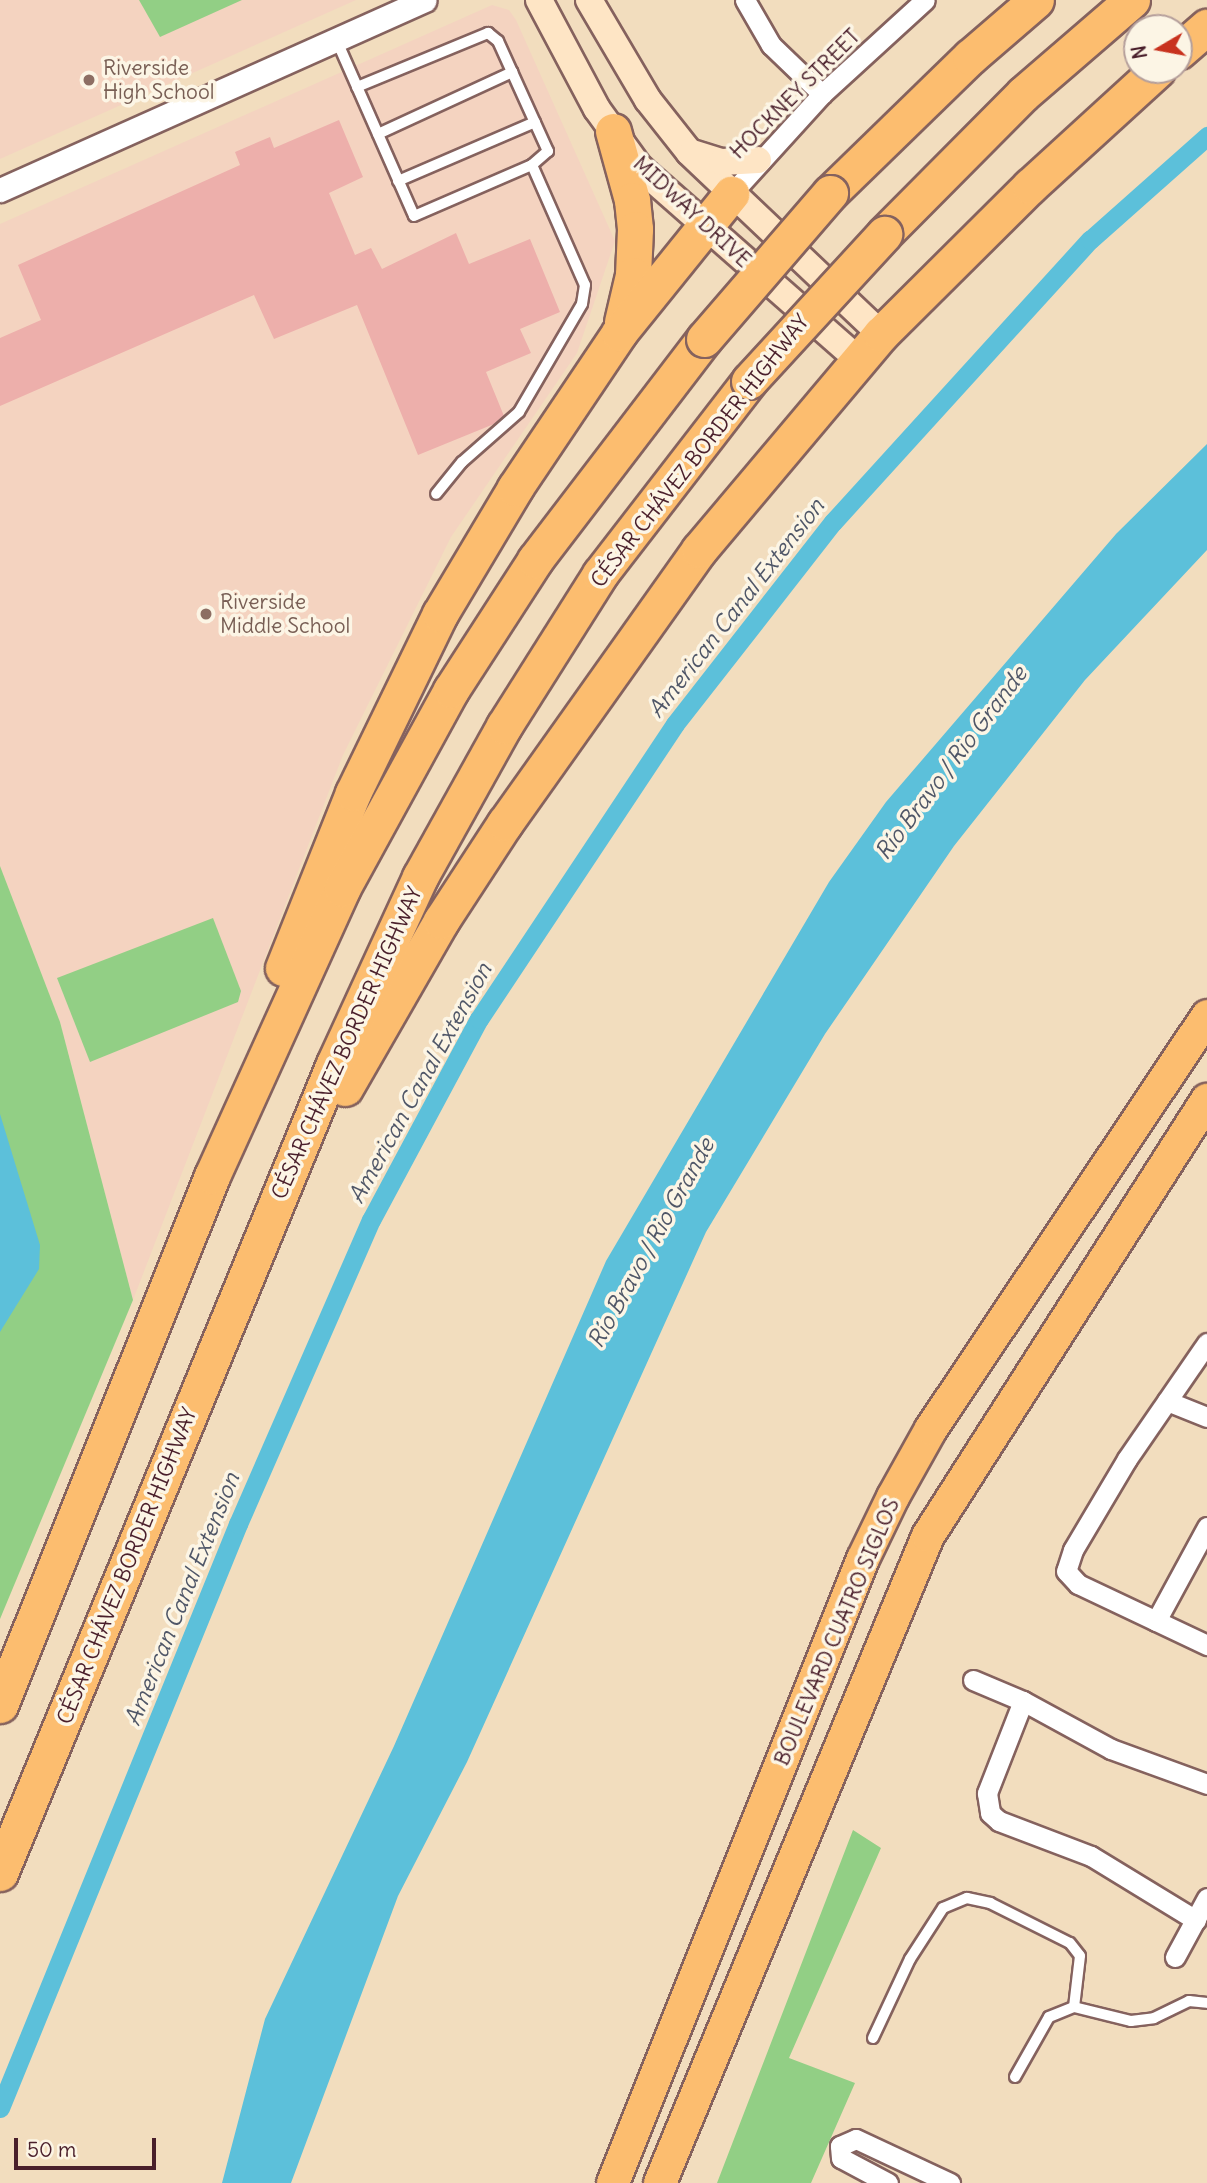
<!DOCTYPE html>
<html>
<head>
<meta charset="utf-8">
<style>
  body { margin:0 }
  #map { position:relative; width:1207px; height:2183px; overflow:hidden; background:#f2ddbe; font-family:Delius,sans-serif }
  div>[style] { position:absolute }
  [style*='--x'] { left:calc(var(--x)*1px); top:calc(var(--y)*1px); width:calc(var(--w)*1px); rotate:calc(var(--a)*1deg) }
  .built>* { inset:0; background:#f4d3c0 }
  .green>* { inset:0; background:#92cf85 }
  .water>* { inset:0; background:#5cc0da }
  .canal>* { height:19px; margin:-9.5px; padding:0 9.5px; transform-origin:9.5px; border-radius:9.5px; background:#5cc0da }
  .building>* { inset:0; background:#edafab }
  .roads { filter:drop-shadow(2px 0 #85625e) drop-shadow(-2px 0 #85625e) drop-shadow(0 2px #85625e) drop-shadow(0 -2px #85625e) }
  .service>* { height:10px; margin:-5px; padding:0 5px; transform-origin:5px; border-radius:5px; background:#fff }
  .minor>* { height:19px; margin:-9.5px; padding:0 9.5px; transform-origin:9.5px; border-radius:9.5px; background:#fff }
  .tertiary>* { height:23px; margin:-11.5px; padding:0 11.5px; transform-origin:11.5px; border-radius:11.5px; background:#fff }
  .secondary>* { height:26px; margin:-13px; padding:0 13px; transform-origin:13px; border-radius:13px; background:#fee5c5 }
  .trunk>* { height:32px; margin:-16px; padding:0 16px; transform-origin:16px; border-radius:16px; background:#fcbd6f }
  .motorway>* { height:35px; margin:-17.5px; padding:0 17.5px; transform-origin:17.5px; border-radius:17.5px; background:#fcbd6f }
  .bridges { filter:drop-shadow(2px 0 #85625e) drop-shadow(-2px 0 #85625e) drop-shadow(0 2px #85625e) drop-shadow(0 -2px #85625e) }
  .motorway-bridge>* { height:35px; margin:-17.5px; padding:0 17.5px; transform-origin:17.5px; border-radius:17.5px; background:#fcbd6f }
  .dots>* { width:19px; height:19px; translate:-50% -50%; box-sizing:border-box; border:4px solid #fcf5e5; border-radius:50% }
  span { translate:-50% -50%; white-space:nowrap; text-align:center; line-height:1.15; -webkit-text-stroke:7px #fcf5e5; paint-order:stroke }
  .education-label { font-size:21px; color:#785e54 }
  .left { translate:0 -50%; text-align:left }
  .street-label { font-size:21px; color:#4a1f2b }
  .water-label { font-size:23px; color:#505768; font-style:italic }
  .north { position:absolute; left:1123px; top:14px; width:70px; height:70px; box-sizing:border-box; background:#fcf5e5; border:2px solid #b59f9b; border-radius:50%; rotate:260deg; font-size:19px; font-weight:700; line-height:28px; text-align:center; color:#4a1f2b }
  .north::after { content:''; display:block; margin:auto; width:24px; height:32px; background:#c8321e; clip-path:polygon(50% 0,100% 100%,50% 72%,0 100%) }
  .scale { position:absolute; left:14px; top:2138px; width:142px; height:32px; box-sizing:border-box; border:4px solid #4a1f2b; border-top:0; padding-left:9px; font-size:21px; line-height:24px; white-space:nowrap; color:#4a1f2b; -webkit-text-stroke:5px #fcf5e5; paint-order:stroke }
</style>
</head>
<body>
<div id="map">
  <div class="built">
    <i style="clip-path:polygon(0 0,356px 0,0 159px)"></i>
    <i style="clip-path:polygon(492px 5px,509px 10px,516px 20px,615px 241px,577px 353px,451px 537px,343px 755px,133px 1300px,60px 1022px,0 866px,0 224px)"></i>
  </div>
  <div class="green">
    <i style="clip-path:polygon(139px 0,242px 0,160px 37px)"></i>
    <i style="clip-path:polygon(0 866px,60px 1022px,133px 1300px,0 1619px)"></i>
    <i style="clip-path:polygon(213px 918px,241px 991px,238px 1002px,90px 1062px,57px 978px)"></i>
    <i style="clip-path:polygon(853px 1830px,881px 1848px,789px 2058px,855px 2083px,811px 2183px,717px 2183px)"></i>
  </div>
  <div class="water">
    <i style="clip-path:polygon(1207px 444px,1207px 550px,1085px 680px,954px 846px,825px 1034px,706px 1232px,467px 1762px,398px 1896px,291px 2183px,222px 2183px,265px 2019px,394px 1746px,606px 1261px,829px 882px,886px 802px,1116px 534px)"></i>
    <i style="clip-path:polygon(0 1114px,40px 1245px,39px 1269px,0 1332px)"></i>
  </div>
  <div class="canal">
    <i style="--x:0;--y:2108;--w:631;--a:-67.83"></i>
    <i style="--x:238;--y:1524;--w:332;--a:-66.4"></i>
    <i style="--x:371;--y:1220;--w:228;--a:-61.8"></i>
    <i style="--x:479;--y:1019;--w:354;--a:-56.4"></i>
    <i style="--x:675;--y:724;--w:256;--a:-52"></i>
    <i style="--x:833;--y:522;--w:382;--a:-47.7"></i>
    <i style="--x:1090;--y:240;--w:157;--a:-41.6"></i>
  </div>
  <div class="building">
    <i style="clip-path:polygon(339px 120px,363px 177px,329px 193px,355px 255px,371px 248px,382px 269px,456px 233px,469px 264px,530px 239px,560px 312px,520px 329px,531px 353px,486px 372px,504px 416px,494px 424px,418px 455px,357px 305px,274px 339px,254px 295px,0 406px,0 338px,41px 320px,18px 265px,240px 165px,235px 152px,270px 137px,274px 148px)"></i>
  </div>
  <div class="roads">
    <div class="service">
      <i style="--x:336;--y:39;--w:193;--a:66.2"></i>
      <i style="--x:414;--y:216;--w:129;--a:-23.4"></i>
      <i style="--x:532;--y:165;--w:131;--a:66.2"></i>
      <i style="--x:585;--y:285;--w:19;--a:99"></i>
      <i style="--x:582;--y:304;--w:125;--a:120.3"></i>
      <i style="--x:519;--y:412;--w:76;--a:138.7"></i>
      <i style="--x:462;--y:462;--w:41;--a:129.1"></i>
      <i style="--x:357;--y:87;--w:142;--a:-22.4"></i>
      <i style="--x:488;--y:33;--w:13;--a:39"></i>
      <i style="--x:498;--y:41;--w:121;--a:65.6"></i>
      <i style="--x:548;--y:151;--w:21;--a:139"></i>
      <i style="--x:378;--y:134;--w:148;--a:-24.8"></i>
      <i style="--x:398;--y:181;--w:149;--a:-23.3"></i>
      <i style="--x:873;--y:2038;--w:87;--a:-64.9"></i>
      <i style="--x:910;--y:1959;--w:61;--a:-57.1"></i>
      <i style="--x:943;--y:1908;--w:26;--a:-23"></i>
      <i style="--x:967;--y:1898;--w:24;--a:12"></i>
      <i style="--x:990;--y:1903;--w:89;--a:26.6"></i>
      <i style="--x:1070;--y:1943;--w:16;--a:52"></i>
      <i style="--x:1080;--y:1956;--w:51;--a:96.7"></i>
      <i style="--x:1015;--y:2077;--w:69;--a:-60.5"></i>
      <i style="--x:1049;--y:2017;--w:27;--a:-22"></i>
      <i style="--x:1074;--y:2007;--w:59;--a:13.8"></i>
      <i style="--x:1131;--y:2021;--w:23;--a:-7"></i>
      <i style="--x:1154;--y:2018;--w:39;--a:-26"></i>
      <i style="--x:1189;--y:2001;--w:18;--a:6"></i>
    </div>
    <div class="minor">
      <i style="--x:745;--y:0;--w:52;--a:60"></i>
      <i style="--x:771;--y:45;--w:71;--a:43.9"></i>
      <i style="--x:731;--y:194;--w:135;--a:-47.7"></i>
      <i style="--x:822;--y:94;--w:139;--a:-42.4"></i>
      <i style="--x:1207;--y:1343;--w:141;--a:124.6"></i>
      <i style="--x:1127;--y:1459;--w:106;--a:120.7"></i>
      <i style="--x:1073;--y:1550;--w:22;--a:108"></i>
      <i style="--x:1066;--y:1571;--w:18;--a:47"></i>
      <i style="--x:1078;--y:1584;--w:143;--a:25.3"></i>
      <i style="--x:1167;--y:1401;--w:43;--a:21.8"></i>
      <i style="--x:1156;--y:1621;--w:107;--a:-61.5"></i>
      <i style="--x:973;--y:1680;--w:54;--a:22.8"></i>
      <i style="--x:1023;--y:1701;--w:100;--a:28.6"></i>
      <i style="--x:1111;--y:1749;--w:102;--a:20"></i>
      <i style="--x:1023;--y:1701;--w:99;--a:111.4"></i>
      <i style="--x:987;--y:1793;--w:20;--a:81"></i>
      <i style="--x:990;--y:1813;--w:12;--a:42"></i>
      <i style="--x:999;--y:1821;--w:98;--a:20.8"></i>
      <i style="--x:1091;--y:1856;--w:123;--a:31.4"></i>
      <i style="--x:1175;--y:1957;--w:67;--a:-61.5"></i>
      <i style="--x:888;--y:2183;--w:53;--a:-152"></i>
      <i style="--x:841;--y:2158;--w:12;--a:-95"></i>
      <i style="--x:840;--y:2146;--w:17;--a:-24"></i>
      <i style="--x:856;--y:2139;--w:104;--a:25.1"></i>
    </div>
    <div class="tertiary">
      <i style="--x:0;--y:190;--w:465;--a:-24.1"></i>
    </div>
    <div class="secondary">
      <i style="--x:539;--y:0;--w:123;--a:62"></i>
      <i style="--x:597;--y:109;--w:72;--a:54.1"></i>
      <i style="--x:639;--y:167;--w:293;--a:41.3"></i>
      <i style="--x:589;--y:0;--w:116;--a:59.5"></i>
      <i style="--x:648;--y:100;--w:66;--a:51.7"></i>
      <i style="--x:689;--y:152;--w:265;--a:43.5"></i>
      <i style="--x:692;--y:153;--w:31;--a:17"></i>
      <i style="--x:722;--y:162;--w:36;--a:-3"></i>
    </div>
    <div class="trunk">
      <i style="--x:613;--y:2183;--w:672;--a:-68.17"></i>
      <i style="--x:863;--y:1559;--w:69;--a:-64.2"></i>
      <i style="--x:893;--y:1497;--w:78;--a:-60.8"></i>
      <i style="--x:931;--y:1429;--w:497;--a:-56.2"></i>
      <i style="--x:660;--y:2183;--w:700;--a:-67.5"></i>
      <i style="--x:928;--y:1536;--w:518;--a:-57.38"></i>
    </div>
    <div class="motorway">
      <i style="--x:1179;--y:51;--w:37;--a:-41"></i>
      <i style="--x:613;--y:131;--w:72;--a:74.6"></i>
      <i style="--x:632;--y:200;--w:29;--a:84"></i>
      <i style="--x:635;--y:229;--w:46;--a:92.5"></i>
      <i style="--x:633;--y:275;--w:48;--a:103.2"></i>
      <i style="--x:830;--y:193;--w:195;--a:-44.2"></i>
      <i style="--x:970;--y:57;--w:87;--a:-40.8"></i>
      <i style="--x:884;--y:234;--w:197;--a:-45.2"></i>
      <i style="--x:1023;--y:94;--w:144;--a:-40.8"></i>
      <i style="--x:283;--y:968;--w:188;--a:-68.2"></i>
      <i style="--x:353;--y:793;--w:199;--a:-64.1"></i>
      <i style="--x:440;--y:614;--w:147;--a:-59.2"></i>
      <i style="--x:515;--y:488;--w:187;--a:-56.1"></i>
      <i style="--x:619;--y:333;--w:179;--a:-51.1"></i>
      <i style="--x:345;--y:1088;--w:193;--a:-60.1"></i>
      <i style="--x:441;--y:921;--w:117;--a:-56.9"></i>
      <i style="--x:505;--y:823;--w:335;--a:-54.6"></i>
      <i style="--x:699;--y:550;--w:282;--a:-49.9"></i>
      <i style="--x:881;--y:334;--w:210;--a:-44.8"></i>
      <i style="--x:1030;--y:186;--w:172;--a:-42.4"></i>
      <i style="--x:0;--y:1705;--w:570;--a:-68.16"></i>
      <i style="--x:212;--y:1176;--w:315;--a:-65.6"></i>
      <i style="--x:342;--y:889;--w:227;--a:-61.3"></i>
      <i style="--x:451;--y:690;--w:155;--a:-57.1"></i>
      <i style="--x:535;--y:560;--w:278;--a:-52.6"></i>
      <i style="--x:0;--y:1873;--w:875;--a:-67.57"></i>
      <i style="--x:334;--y:1064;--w:206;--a:-65.3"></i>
      <i style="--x:420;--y:877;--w:173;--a:-60.9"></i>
      <i style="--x:504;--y:726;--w:180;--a:-57.7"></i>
      <i style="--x:600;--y:574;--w:244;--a:-52.3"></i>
    </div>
  </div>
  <div class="bridges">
    <div class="motorway-bridge">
      <i style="--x:704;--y:339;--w:193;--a:-49.2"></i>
      <i style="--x:749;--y:381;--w:200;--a:-47.4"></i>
    </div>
  </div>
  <div class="dots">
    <i style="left:89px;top:80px;background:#8d6e63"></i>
    <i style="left:206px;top:614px;background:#8d6e63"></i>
  </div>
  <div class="education-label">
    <span class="left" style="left:103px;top:80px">Riverside<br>High School</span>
    <span class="left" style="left:220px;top:614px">Riverside<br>Middle School</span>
  </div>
  <div class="street-label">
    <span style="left:795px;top:94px;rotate:-45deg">HOCKNEY STREET</span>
    <span style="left:692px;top:212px;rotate:43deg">MIDWAY DRIVE</span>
    <span style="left:700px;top:451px;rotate:-52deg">CÉSAR CHÁVEZ BORDER HIGHWAY</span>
    <span style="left:347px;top:1043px;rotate:-66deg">CÉSAR CHÁVEZ BORDER HIGHWAY</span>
    <span style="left:127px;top:1566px;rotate:-68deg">CÉSAR CHÁVEZ BORDER HIGHWAY</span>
    <span style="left:837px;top:1632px;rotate:-67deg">BOULEVARD CUATRO SIGLOS</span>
  </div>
  <div class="water-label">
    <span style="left:736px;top:608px;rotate:-52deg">American Canal Extension</span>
    <span style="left:951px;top:763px;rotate:-53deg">Río Bravo / Rio Grande</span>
    <span style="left:420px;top:1083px;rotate:-61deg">American Canal Extension</span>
    <span style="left:651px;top:1243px;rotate:-61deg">Río Bravo / Rio Grande</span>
    <span style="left:182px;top:1599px;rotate:-68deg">American Canal Extension</span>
  </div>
  <div class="north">N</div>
  <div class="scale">50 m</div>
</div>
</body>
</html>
